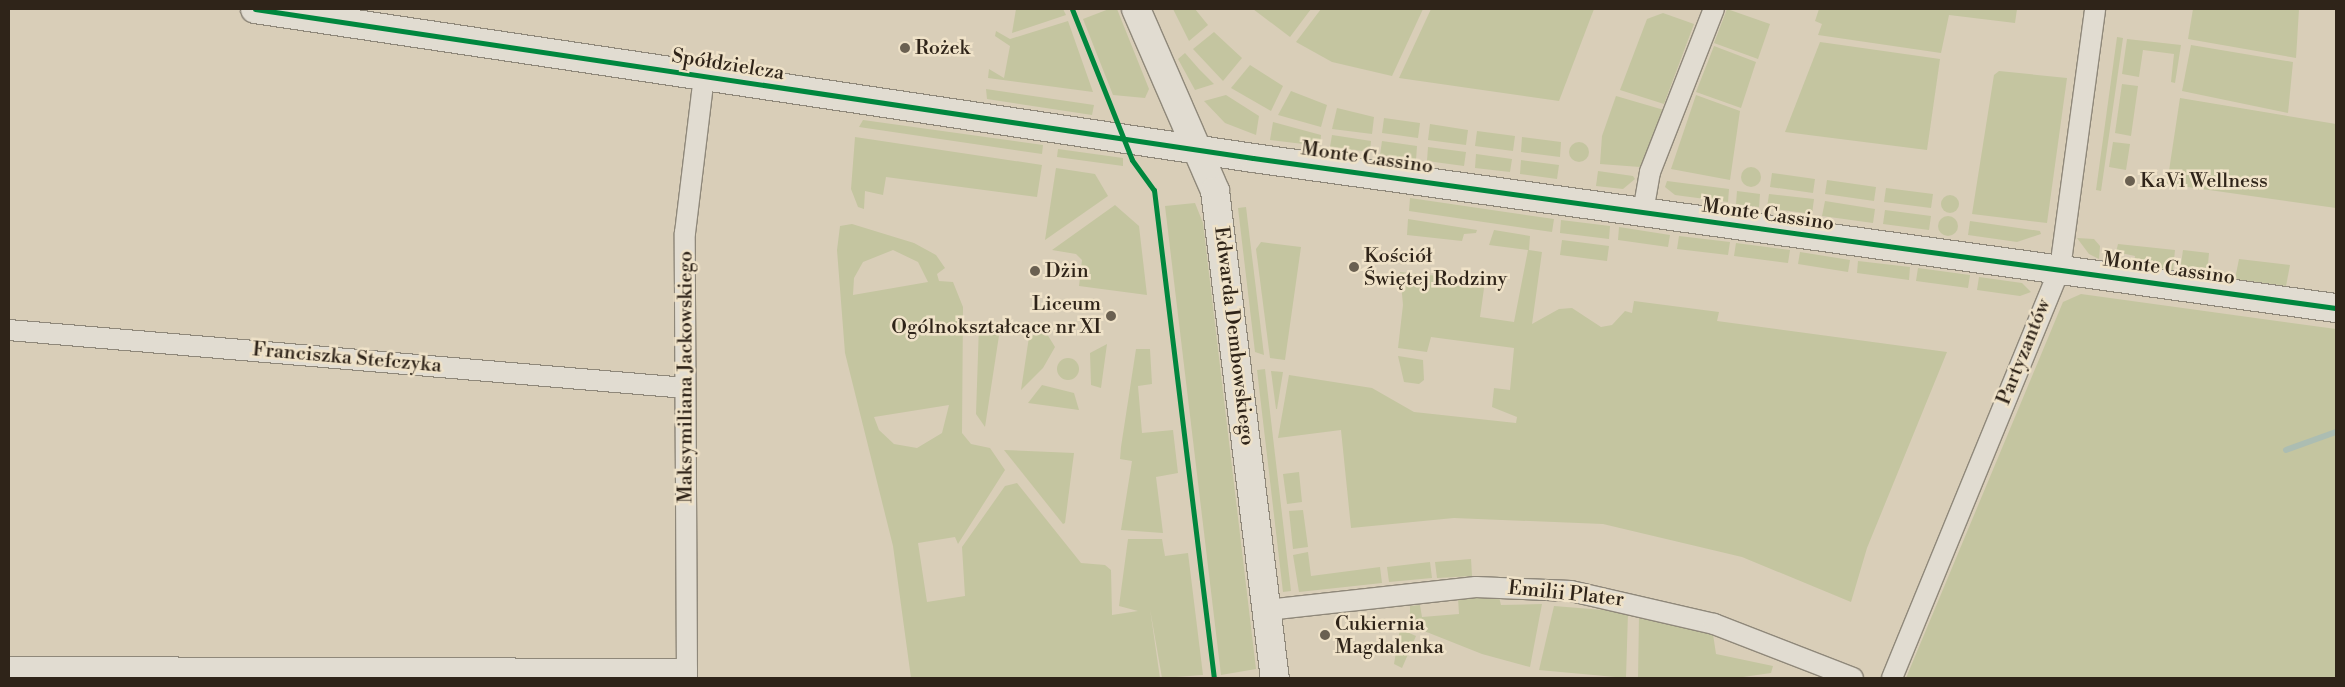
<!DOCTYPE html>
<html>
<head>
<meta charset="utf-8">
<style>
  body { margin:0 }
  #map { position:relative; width:2345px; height:687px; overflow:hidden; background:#d9ceb8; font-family:"Libre Bodoni",serif }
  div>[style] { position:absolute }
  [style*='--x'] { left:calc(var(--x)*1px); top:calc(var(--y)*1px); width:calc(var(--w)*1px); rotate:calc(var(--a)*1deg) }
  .green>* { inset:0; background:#c4c5a0 }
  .round { border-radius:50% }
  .stream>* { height:6px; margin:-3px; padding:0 3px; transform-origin:3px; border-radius:3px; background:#acbdb2 }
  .roads { filter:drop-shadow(1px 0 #8f887a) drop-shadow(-1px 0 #8f887a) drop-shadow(0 1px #8f887a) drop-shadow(0 -1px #8f887a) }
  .street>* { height:20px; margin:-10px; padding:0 10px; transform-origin:10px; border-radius:10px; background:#e1dcd1 }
  .secondary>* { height:28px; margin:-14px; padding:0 14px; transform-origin:14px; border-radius:14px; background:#e1dcd1 }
  .cycleway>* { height:5px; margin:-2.5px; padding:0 2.5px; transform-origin:2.5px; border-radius:2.5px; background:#00873e }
  .dots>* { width:14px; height:14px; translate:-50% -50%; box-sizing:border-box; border:2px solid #efe2c8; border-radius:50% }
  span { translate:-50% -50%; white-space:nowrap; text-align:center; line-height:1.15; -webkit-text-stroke:5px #efe2c8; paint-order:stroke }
  .poi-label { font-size:20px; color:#2f2419 }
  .left { translate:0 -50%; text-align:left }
  .right { translate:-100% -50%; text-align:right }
  .street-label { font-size:20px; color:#2f2419 }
  .frame { position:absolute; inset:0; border:10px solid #2f2419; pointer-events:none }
</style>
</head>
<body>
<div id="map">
  <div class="green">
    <i style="clip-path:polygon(1016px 9px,1063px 9px,1066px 15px,1012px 33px)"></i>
    <i style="clip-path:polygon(1109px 9px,1117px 9px,1149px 89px,1145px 98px,1113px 95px,1083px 19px)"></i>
    <i style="clip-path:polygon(1173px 9px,1195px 9px,1208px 25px,1189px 41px)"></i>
    <i style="clip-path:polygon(1253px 9px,1311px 9px,1290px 37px)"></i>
    <i style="clip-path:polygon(1321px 9px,1423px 9px,1392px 76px,1332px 62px,1296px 42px)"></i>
    <i style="clip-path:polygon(1431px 9px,1594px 9px,1559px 101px,1399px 78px)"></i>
    <i style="clip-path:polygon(1727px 9px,1770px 24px,1758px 59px,1714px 43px)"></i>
    <i style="clip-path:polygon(1819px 9px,2017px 9px,2015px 23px,1949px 15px,1941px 53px,1818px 35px,1822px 24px,1815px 21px)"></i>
    <i style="clip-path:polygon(2193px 9px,2299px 9px,2296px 58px,2188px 39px)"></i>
    <i style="clip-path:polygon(1663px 13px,1694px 24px,1664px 104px,1620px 90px,1647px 19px)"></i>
    <i style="clip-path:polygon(1068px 21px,1093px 92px,988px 78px,989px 69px,1004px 78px,1010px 46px,995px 36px,996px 31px,1010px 39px)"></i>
    <i style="clip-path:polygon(1214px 32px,1242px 58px,1223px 81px,1193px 49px)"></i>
    <i style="clip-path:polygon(2117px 37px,2123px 38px,2101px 191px,2096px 190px)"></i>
    <i style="clip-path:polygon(2127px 39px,2181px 45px,2175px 83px,2171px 82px,2174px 54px,2143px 50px,2139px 77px,2122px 74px)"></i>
    <i style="clip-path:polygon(1820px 42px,1940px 59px,1927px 150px,1785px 132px)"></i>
    <i style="clip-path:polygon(2191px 45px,2293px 62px,2288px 113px,2182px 91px)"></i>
    <i style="clip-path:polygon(1714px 46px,1756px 62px,1741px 108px,1696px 92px)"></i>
    <i style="clip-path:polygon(1185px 53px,1199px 69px,1214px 84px,1195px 90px,1178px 59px)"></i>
    <i style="clip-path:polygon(1250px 65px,1283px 86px,1271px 111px,1231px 88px)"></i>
    <i style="clip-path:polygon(1999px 71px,2067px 78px,2047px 223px,1972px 214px,1994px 75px)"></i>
    <i style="clip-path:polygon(2122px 84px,2138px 86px,2131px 136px,2115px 133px)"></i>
    <i style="clip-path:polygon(986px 89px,1094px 105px,1092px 115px,987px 99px)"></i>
    <i style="clip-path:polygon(1291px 91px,1327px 105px,1321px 127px,1278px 115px)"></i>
    <i style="clip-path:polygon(1226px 95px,1259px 116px,1256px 135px,1225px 123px,1204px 101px)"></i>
    <i style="clip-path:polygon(1696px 95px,1740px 111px,1730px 180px,1671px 169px)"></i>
    <i style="clip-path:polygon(1616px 96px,1664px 110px,1640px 167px,1600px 164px,1602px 136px)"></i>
    <i style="clip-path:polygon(2180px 98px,2336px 124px,2336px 208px,2167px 184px)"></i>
    <i style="clip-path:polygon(1337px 108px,1374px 117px,1372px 134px,1332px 129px)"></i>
    <i style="clip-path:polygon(1384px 118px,1420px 123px,1418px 138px,1382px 133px)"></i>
    <i style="clip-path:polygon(863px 120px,1043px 145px,1042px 154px,859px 127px)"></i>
    <i style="clip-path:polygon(1273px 122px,1321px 135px,1320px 146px,1270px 140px)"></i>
    <i style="clip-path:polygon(1430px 124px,1468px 130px,1466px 145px,1428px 140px)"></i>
    <i style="clip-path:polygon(1477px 131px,1515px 136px,1513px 151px,1475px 146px)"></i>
    <i style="clip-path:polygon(1332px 135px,1371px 141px,1370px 152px,1330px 147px)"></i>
    <i style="clip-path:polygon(855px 137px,1042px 165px,1037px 197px,886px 177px,883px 195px,865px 191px,864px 209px,858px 207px,851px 189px)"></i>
    <i style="clip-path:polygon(1522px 137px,1561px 142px,1560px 157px,1521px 152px)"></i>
    <i style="clip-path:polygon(1382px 141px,1417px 146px,1416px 160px,1380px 155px)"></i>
    <i style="clip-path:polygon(2113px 142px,2130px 144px,2126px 170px,2109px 167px)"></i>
    <i class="round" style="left:1569px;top:142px;width:20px;height:20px"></i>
    <i style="clip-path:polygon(1428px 147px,1466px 152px,1464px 166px,1427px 161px)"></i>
    <i style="clip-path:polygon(1058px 149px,1123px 158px,1123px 166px,1057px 157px)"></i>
    <i style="clip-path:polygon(1476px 154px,1512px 159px,1510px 172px,1475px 168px)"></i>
    <i style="clip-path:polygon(1521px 160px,1559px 165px,1557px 179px,1520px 174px)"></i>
    <i class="round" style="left:1741px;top:167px;width:20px;height:20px"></i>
    <i style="clip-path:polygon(1056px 168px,1095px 174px,1108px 196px,1045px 240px)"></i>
    <i style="clip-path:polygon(1598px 171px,1633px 176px,1635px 179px,1623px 189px,1596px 186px)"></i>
    <i style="clip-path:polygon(1772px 173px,1815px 179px,1813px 193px,1770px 187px)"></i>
    <i style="clip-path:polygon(1827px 180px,1876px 187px,1874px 201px,1825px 194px)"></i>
    <i style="clip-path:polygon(1667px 181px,1729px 189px,1728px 202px,1675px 195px,1665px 187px)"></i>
    <i style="clip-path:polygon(1886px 188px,1933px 194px,1931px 208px,1884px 202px)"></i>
    <i style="clip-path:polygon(1737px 191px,1760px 194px,1759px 207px,1736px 204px)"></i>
    <i style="clip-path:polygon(1769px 194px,1814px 199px,1812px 214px,1767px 208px)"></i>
    <i class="round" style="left:1941px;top:195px;width:18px;height:18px"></i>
    <i style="clip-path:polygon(1410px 198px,1554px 219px,1552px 232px,1409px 211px)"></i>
    <i style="clip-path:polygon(1825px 201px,1875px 209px,1873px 223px,1822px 216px)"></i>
    <i style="clip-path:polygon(1195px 203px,1203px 223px,1256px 669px,1221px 675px,1165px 206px)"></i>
    <i style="clip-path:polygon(1115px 205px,1139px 226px,1147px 295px,1079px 286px,1082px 260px,1076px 254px,1052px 250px)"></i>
    <i style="clip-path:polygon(1246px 207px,1264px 355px,1255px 352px,1238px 208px)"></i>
    <i style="clip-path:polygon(1885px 210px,1931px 216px,1929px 230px,1883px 224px)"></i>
    <i class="round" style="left:1938px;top:216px;width:20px;height:20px"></i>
    <i style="clip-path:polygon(1408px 219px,1477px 230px,1476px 233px,1464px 234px,1462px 241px,1407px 235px)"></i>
    <i style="clip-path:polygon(1561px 220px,1610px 226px,1609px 239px,1560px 233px)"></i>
    <i style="clip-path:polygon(1970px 221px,2040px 231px,2041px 234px,2017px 242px,1968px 235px)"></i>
    <i style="clip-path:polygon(evenodd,852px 224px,914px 243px,936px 255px,945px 268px,937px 274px,939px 281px,953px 282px,963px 307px,962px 433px,971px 444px,990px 448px,1005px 470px,958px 544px,955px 537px,918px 543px,927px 602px,965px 596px,962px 547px,1005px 486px,1017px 483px,1081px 563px,1105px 565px,1111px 570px,1112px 615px,1138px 611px,1119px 606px,1128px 539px,1162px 539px,1165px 556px,1188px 553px,1203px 675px,1162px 678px,1150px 609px,1160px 678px,911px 678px,893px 546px,845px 353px,837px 250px,840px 226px,852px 224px,893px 250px,918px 262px,928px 282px,853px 295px,854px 278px,863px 262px,893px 250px,852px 224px,949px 405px,942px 433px,917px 448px,894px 444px,879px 430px,874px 417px,949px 405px)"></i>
    <i style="clip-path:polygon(1619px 227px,1670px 235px,1668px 247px,1618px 240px)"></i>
    <i style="clip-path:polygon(1494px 230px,1530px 236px,1529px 250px,1542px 252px,1532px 324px,1559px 309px,1572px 308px,1601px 327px,1612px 325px,1625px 311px,1632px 313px,1634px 301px,1719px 312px,1717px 321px,1947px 352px,1867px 548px,1851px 602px,1742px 557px,1603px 524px,1454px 518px,1351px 528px,1341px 430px,1278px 438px,1289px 375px,1372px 388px,1414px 412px,1516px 423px,1517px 417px,1492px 407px,1494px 388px,1510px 390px,1514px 348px,1431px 337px,1427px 352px,1398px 348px,1403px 305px,1400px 272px,1485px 281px,1480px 317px,1514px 322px,1528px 250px,1489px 245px)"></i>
    <i style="clip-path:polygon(1679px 236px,1730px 242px,1728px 255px,1677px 249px)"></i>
    <i style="clip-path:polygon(2077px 238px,2094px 239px,2100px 246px,2099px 259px,2089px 254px)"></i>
    <i style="clip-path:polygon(1562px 240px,1609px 246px,1607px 261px,1560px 255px)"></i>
    <i style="clip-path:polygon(1261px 242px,1301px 247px,1285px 360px,1270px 358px,1256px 249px)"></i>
    <i style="clip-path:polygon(1736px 243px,1790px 250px,1788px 263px,1734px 256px)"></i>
    <i style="clip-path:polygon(2118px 244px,2175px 250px,2173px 270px,2134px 266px,2135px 256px,2116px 252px)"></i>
    <i style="clip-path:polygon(2183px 250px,2209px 253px,2207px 275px,2180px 271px)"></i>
    <i style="clip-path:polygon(1800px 252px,1850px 260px,1848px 272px,1798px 264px)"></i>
    <i style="clip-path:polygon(2239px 259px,2290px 265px,2286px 286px,2235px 279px)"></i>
    <i style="clip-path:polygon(1858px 261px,1910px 267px,1909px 280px,1857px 273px)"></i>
    <i style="clip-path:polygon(1918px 268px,1970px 275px,1968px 288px,1916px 281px)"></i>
    <i style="clip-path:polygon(1979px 277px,2022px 283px,2031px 292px,2020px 296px,1977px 290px)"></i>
    <i style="clip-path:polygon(2081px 294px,2336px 329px,2336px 678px,1906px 678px,2063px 302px)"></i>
    <i style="clip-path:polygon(979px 325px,1000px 329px,985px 427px,976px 414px)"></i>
    <i style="clip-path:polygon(1039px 333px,1047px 334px,1055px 347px,1043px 368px,1021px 390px,1029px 337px)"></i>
    <i style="clip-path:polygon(1107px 344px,1101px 388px,1091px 385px,1090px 353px)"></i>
    <i style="clip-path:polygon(1136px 349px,1150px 349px,1152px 384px,1138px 386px,1142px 433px,1173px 430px,1178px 473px,1156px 477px,1163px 533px,1121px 530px,1132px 461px,1120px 459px,1121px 447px)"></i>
    <i style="clip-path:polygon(1398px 356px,1423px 360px,1424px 380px,1419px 384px,1404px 382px)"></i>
    <i class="round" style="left:1057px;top:358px;width:22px;height:22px"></i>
    <i style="clip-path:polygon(1265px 369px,1291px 591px,1283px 592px,1257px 370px)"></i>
    <i style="clip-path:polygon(1271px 371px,1283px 372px,1277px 409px,1276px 409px)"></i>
    <i style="clip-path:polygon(1042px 385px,1074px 393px,1079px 410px,1028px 403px)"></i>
    <i style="clip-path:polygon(1004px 450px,1074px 453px,1065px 523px,1063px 524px)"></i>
    <i style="clip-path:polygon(1299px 472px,1302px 502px,1287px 504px,1283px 474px)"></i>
    <i style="clip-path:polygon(1303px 510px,1308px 547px,1293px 549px,1289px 511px)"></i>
    <i style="clip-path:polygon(1308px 552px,1311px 576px,1380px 567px,1382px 583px,1299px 592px,1293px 555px)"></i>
    <i style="clip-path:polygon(1471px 559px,1472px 576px,1437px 578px,1435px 562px)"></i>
    <i style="clip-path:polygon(1430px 562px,1432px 578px,1389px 582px,1387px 567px)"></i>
    <i style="clip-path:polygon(1499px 597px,1501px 605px,1542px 604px,1530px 667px,1482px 654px,1414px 627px,1410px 620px,1410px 606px,1420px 605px,1422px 617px,1459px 614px,1458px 598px)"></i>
    <i style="clip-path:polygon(1554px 606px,1628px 612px,1626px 678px,1539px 670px)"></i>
    <i style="clip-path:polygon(1639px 616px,1713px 634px,1716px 654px,1773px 666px,1771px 673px,1736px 678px,1638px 678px)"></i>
    <i style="clip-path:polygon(1400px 629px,1416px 636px,1402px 668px,1394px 664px)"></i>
  </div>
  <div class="stream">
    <i style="--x:2286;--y:450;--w:53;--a:-19.8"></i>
  </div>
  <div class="roads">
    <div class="street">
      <i style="--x:1643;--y:212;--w:41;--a:-80.1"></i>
      <i style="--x:1650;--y:172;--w:175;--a:-68.6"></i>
      <i style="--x:9;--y:330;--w:678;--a:4.9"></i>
      <i style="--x:1267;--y:610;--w:210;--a:-6.3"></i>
      <i style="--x:1476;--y:587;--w:95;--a:2.4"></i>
      <i style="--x:1571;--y:591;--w:147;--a:13"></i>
      <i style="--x:1714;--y:624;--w:149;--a:21.2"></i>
      <i style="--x:9;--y:667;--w:678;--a:0.17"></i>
      <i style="--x:687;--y:678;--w:445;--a:-90.3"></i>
      <i style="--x:685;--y:233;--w:158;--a:-83.1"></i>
      <i style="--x:1892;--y:678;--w:442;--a:-67.7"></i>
      <i style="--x:2060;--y:269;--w:262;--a:-82.3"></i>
    </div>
    <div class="secondary">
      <i style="--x:255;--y:9;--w:1009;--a:8.49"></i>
      <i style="--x:1253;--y:158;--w:1093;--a:7.89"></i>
      <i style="--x:1136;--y:9;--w:198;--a:66.5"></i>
      <i style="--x:1215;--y:191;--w:491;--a:83"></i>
    </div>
  </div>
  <div class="cycleway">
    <i style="--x:255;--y:9;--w:1009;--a:8.49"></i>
    <i style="--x:1253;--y:158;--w:1093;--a:7.89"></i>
    <i style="--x:1072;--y:9;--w:162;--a:68.3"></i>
    <i style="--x:1132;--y:160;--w:37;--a:54"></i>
    <i style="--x:1154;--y:190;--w:492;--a:83"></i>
  </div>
  <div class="dots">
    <i style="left:905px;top:48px;background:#6a6051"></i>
    <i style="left:2130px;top:181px;background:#6a6051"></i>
    <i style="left:1354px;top:267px;background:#6a6051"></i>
    <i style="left:1035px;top:271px;background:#6a6051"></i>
    <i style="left:1111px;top:316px;background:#6a6051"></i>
    <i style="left:1325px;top:635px;background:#6a6051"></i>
  </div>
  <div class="poi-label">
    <span class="left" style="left:915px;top:48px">Rożek</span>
    <span class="left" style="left:2140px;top:181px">KaVi Wellness</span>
    <span class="left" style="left:1364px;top:268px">Kościół<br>Świętej Rodziny</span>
    <span class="left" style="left:1045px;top:271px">Dżin</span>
    <span class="right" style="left:1101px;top:316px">Liceum<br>Ogólnokształcące nr XI</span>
    <span class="left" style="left:1335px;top:636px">Cukiernia<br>Magdalenka</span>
  </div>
  <div class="street-label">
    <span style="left:728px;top:65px;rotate:9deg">Spółdzielcza</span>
    <span style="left:1367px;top:158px;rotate:8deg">Monte Cassino</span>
    <span style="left:1768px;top:215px;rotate:8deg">Monte Cassino</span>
    <span style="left:2169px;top:269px;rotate:8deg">Monte Cassino</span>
    <span style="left:1234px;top:336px;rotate:83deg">Edwarda Dembowskiego</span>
    <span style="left:2024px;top:352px;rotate:-68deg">Partyzantów</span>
    <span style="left:347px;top:358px;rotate:5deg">Franciszka Stefczyka</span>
    <span style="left:686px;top:377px;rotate:-90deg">Maksymiliana Jackowskiego</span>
    <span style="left:1566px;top:594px;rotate:6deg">Emilii Plater</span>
  </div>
  <div class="frame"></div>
</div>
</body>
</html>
